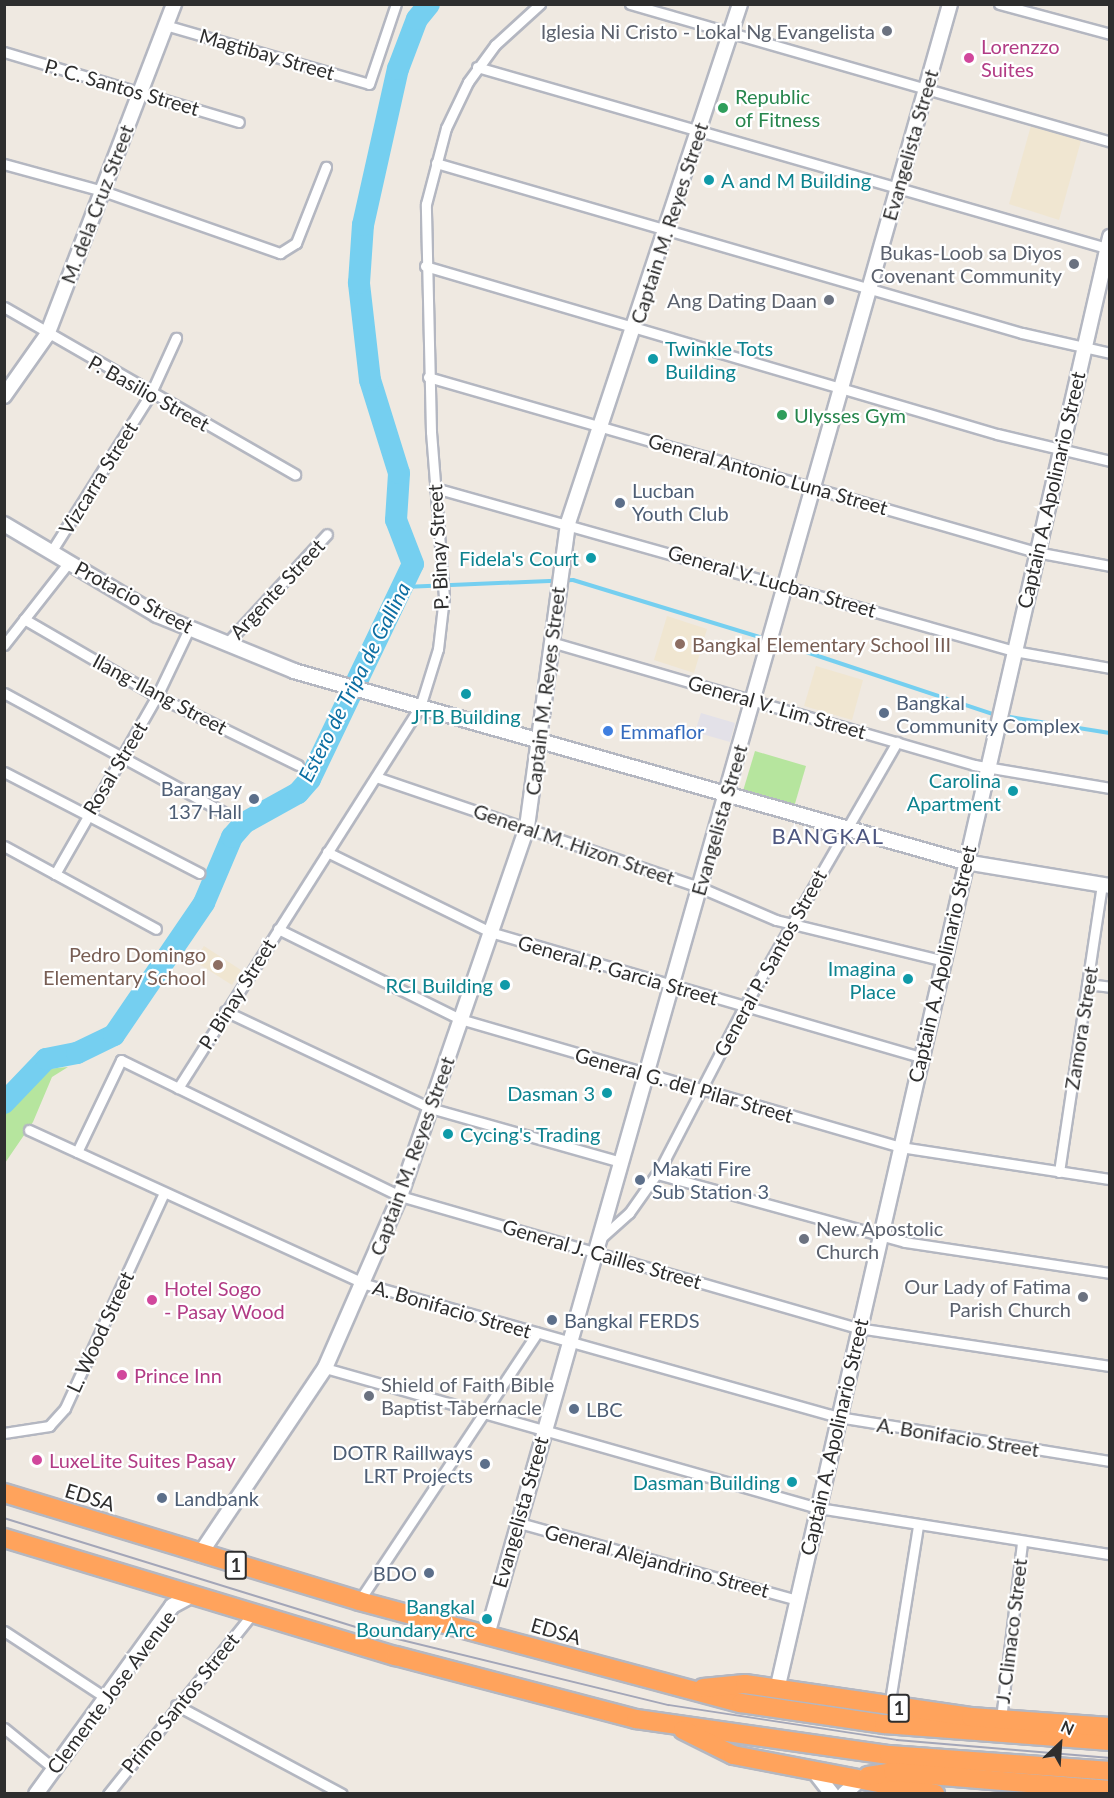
<!DOCTYPE html>
<html>
<head>
<meta charset="utf-8">
<style>
  body { margin:0 }
  #map { position:relative; width:1114px; height:1798px; overflow:hidden; background:#efe9e1; font-family:Lato,sans-serif }
  div>[style] { position:absolute }
  [style*='--x'] { left:calc(var(--x)*1px); top:calc(var(--y)*1px); width:calc(var(--w)*1px); rotate:calc(var(--a)*1deg) }
  .industrial>* { inset:0; background:#e3e1e8 }
  .education>* { inset:0; background:#f0e6d1 }
  .green>* { inset:0; background:#b6e59e }
  .stream>* { height:4px; margin:-2px; padding:0 2px; transform-origin:2px; border-radius:2px; background:#75cff0 }
  .river>* { height:22px; margin:-11px; padding:0 11px; transform-origin:11px; border-radius:11px; background:#75cff0 }
  .roads { filter:drop-shadow(2px 0 #b4b7c1) drop-shadow(-2px 0 #b4b7c1) drop-shadow(0 2px #b4b7c1) drop-shadow(0 -2px #b4b7c1) }
  .street>* { height:9px; margin:-4.5px; padding:0 4.5px; transform-origin:4.5px; border-radius:4.5px; background:#fff }
  .secondary>* { height:14px; margin:-7px; padding:0 7px; transform-origin:7px; border-radius:7px; background:#fff }
  .highway>* { height:18px; margin:-9px; padding:0 9px; transform-origin:9px; border-radius:9px; background:#ffa35c }
  .tram>* { height:1.5px; margin:-0.75px; padding:0 0.75px; transform-origin:0.75px; border-radius:0.75px; background:#a3a6b8 }
  .dots>* { width:16px; height:16px; translate:-50% -50%; box-sizing:border-box; border:3px solid #fff; border-radius:50% }
  span { translate:-50% -50%; white-space:nowrap; text-align:center; line-height:1.15; -webkit-text-stroke:4.5px #fff; paint-order:stroke }
  .shield-label span { padding:2px 4px; background:#fff; border:2px solid; border-radius:4px; -webkit-text-stroke-width:0 }
  .shield-label { font-size:18px; color:#2e2e2e; font-weight:700 }
  .worship-label { font-size:20px; color:#5b616d }
  .right { translate:-100% -50%; text-align:right }
  .left { translate:0 -50%; text-align:left }
  .hotel-label { font-size:20px; color:#b23c85 }
  .street-label { font-size:20px; color:#2e2e2e }
  .leisure-label { font-size:20px; color:#27864d }
  .culture-label { font-size:20px; color:#0d838f }
  .service-label { font-size:20px; color:#4e5e75 }
  .education-label { font-size:20px; color:#785e54 }
  .shop-label { font-size:20px; color:#366cbe }
  .water-label { font-size:21px; color:#0d6fa3; font-style:italic }
  .quarter-label { font-size:22px; color:#4d5680; letter-spacing:1.5px }
  .frame { position:absolute; inset:0; border:6px solid #2e2e2e; pointer-events:none }
  .north { position:absolute; left:1030px; top:1714px; width:60px; height:60px; -webkit-text-stroke:4px #fff; paint-order:stroke; rotate:25deg; font-size:16px; font-weight:700; line-height:24px; text-align:center; color:#2e2e2e }
  .north::after { content:''; display:block; margin:auto; width:21px; height:27px; background:#2e2e2e; clip-path:polygon(50% 0,100% 100%,50% 72%,0 100%) }
</style>
</head>
<body>
<div id="map">
  <div class="industrial">
    <i style="clip-path:polygon(701px 713px,735px 723px,730px 742px,695px 732px)"></i>
  </div>
  <div class="education">
    <i style="clip-path:polygon(1032px 122px,1082px 137px,1059px 220px,1009px 204px)"></i>
    <i style="clip-path:polygon(667px 616px,707px 629px,694px 673px,654px 660px)"></i>
    <i style="clip-path:polygon(816px 666px,863px 680px,852px 720px,804px 706px)"></i>
    <i style="clip-path:polygon(204px 946px,241px 970px,232px 985px,194px 961px)"></i>
  </div>
  <div class="green">
    <i style="clip-path:polygon(755px 751px,806px 766px,794px 807px,743px 791px)"></i>
    <i style="clip-path:polygon(68px 1067px,52px 1077px,33px 1122px,5px 1163px,5px 1110px,47px 1069px)"></i>
  </div>
  <div class="stream">
    <i style="--x:404;--y:587;--w:169;--a:-2.4"></i>
    <i style="--x:573;--y:580;--w:202;--a:17"></i>
    <i style="--x:773;--y:641;--w:235;--a:18.4"></i>
    <i style="--x:1004;--y:716;--w:107;--a:9.1"></i>
  </div>
  <div class="river">
    <i style="--x:4;--y:1103;--w:61;--a:-46.3"></i>
    <i style="--x:46;--y:1059;--w:32;--a:-11"></i>
    <i style="--x:77;--y:1053;--w:41;--a:-25.9"></i>
    <i style="--x:114;--y:1035;--w:160;--a:-55.7"></i>
    <i style="--x:204;--y:903;--w:72;--a:-67"></i>
    <i style="--x:232;--y:837;--w:18;--a:-49"></i>
    <i style="--x:244;--y:823;--w:62;--a:-29.1"></i>
    <i style="--x:298;--y:793;--w:18;--a:-49"></i>
    <i style="--x:310;--y:779;--w:238;--a:-64.4"></i>
    <i style="--x:413;--y:564;--w:47;--a:-111.1"></i>
    <i style="--x:396;--y:520;--w:47;--a:-86.3"></i>
    <i style="--x:399;--y:473;--w:97;--a:-107.3"></i>
    <i style="--x:370;--y:380;--w:98;--a:-96.5"></i>
    <i style="--x:359;--y:283;--w:58;--a:-86.1"></i>
    <i style="--x:363;--y:225;--w:160;--a:-77.4"></i>
    <i style="--x:398;--y:69;--w:53;--a:-69.2"></i>
    <i style="--x:417;--y:19;--w:19;--a:-51"></i>
  </div>
  <div class="roads">
    <div class="street">
      <i style="--x:630;--y:4;--w:499;--a:16"></i>
      <i style="--x:999;--y:4;--w:115;--a:15.1"></i>
      <i style="--x:165;--y:25;--w:212;--a:16.1"></i>
      <i style="--x:369;--y:84;--w:84;--a:-71.4"></i>
      <i style="--x:4;--y:52;--w:245;--a:16.6"></i>
      <i style="--x:477;--y:67;--w:659;--a:16.04"></i>
      <i style="--x:436;--y:163;--w:610;--a:16.18"></i>
      <i style="--x:1022;--y:333;--w:90;--a:12.8"></i>
      <i style="--x:4;--y:164;--w:103;--a:15.3"></i>
      <i style="--x:103;--y:191;--w:188;--a:19.3"></i>
      <i style="--x:280;--y:253;--w:19;--a:-32"></i>
      <i style="--x:296;--y:243;--w:82;--a:-68.5"></i>
      <i style="--x:425;--y:266;--w:596;--a:16.37"></i>
      <i style="--x:997;--y:434;--w:116;--a:13.4"></i>
      <i style="--x:4;--y:307;--w:336;--a:29.9"></i>
      <i style="--x:428;--y:377;--w:633;--a:16.06"></i>
      <i style="--x:1036;--y:552;--w:75;--a:10.7"></i>
      <i style="--x:435;--y:488;--w:602;--a:15.72"></i>
      <i style="--x:1014;--y:651;--w:97;--a:10"></i>
      <i style="--x:51;--y:552;--w:186;--a:-57.8"></i>
      <i style="--x:150;--y:395;--w:63;--a:-65.5"></i>
      <i style="--x:24;--y:619;--w:154;--a:30.1"></i>
      <i style="--x:157;--y:696;--w:157;--a:26.1"></i>
      <i style="--x:551;--y:642;--w:441;--a:16.2"></i>
      <i style="--x:974;--y:765;--w:138;--a:9.6"></i>
      <i style="--x:226;--y:644;--w:149;--a:-47.4"></i>
      <i style="--x:4;--y:645;--w:105;--a:-51.9"></i>
      <i style="--x:4;--y:693;--w:254;--a:28.5"></i>
      <i style="--x:4;--y:772;--w:220;--a:27.3"></i>
      <i style="--x:376;--y:777;--w:341;--a:18.8"></i>
      <i style="--x:699;--y:887;--w:84;--a:23.2"></i>
      <i style="--x:776;--y:920;--w:173;--a:13.7"></i>
      <i style="--x:4;--y:846;--w:173;--a:28.6"></i>
      <i style="--x:327;--y:852;--w:182;--a:26.1"></i>
      <i style="--x:490;--y:932;--w:449;--a:16.2"></i>
      <i style="--x:55;--y:874;--w:205;--a:-60.2"></i>
      <i style="--x:157;--y:696;--w:74;--a:-64.5"></i>
      <i style="--x:278;--y:929;--w:203;--a:26.3"></i>
      <i style="--x:460;--y:1019;--w:458;--a:16.2"></i>
      <i style="--x:900;--y:1147;--w:212;--a:8.7"></i>
      <i style="--x:1087;--y:984;--w:23;--a:7"></i>
      <i style="--x:225;--y:1011;--w:227;--a:25.3"></i>
      <i style="--x:430;--y:1108;--w:198;--a:15.8"></i>
      <i style="--x:178;--y:1088;--w:451;--a:-57.6"></i>
      <i style="--x:420;--y:707;--w:61;--a:-72.8"></i>
      <i style="--x:438;--y:649;--w:52;--a:-83.4"></i>
      <i style="--x:444;--y:597;--w:166;--a:-94.5"></i>
      <i style="--x:431;--y:432;--w:228;--a:-91.3"></i>
      <i style="--x:426;--y:204;--w:79;--a:-75.3"></i>
      <i style="--x:446;--y:128;--w:51;--a:-64.4"></i>
      <i style="--x:468;--y:82;--w:46;--a:-53.9"></i>
      <i style="--x:495;--y:45;--w:61;--a:-42.3"></i>
      <i style="--x:29;--y:1130;--w:370;--a:24.6"></i>
      <i style="--x:365;--y:1284;--w:491;--a:15.7"></i>
      <i style="--x:838;--y:1417;--w:276;--a:9.2"></i>
      <i style="--x:77;--y:1152;--w:102;--a:-64.4"></i>
      <i style="--x:121;--y:1060;--w:310;--a:26"></i>
      <i style="--x:400;--y:1196;--w:477;--a:16.1"></i>
      <i style="--x:858;--y:1328;--w:255;--a:8.6"></i>
      <i style="--x:1059;--y:1172;--w:290;--a:-81.5"></i>
      <i style="--x:657;--y:1174;--w:257;--a:15.3"></i>
      <i style="--x:905;--y:1242;--w:207;--a:8.6"></i>
      <i style="--x:601;--y:1238;--w:38;--a:-42"></i>
      <i style="--x:629;--y:1213;--w:54;--a:-54.8"></i>
      <i style="--x:660;--y:1169;--w:182;--a:-62.6"></i>
      <i style="--x:744;--y:1007;--w:306;--a:-60"></i>
      <i style="--x:325;--y:1368;--w:512;--a:15.85"></i>
      <i style="--x:818;--y:1508;--w:296;--a:9"></i>
      <i style="--x:4;--y:1433;--w:46;--a:-8.8"></i>
      <i style="--x:49;--y:1426;--w:24;--a:-48"></i>
      <i style="--x:65;--y:1408;--w:237;--a:-65.3"></i>
      <i style="--x:516;--y:1522;--w:292;--a:15.5"></i>
      <i style="--x:359;--y:1601;--w:322;--a:-56.4"></i>
      <i style="--x:4;--y:1631;--w:118;--a:33.3"></i>
      <i style="--x:176;--y:1705;--w:188;--a:28.2"></i>
      <i style="--x:889;--y:1707;--w:184;--a:-80.9"></i>
      <i style="--x:1001;--y:1719;--w:177;--a:-83.2"></i>
      <i style="--x:4;--y:1728;--w:63;--a:39.2"></i>
      <i style="--x:108;--y:1794;--w:231;--a:-51.3"></i>
    </div>
    <div class="secondary">
      <i style="--x:4;--y:396;--w:75;--a:-54.8"></i>
      <i style="--x:47;--y:335;--w:355;--a:-69"></i>
      <i style="--x:4;--y:524;--w:178;--a:30.7"></i>
      <i style="--x:157;--y:615;--w:148;--a:22.2"></i>
      <i style="--x:294;--y:671;--w:698;--a:15.89"></i>
      <i style="--x:965;--y:862;--w:147;--a:9.4"></i>
      <i style="--x:200;--y:1554;--w:224;--a:-56.1"></i>
      <i style="--x:325;--y:1368;--w:188;--a:-66.4"></i>
      <i style="--x:400;--y:1196;--w:390;--a:-71"></i>
      <i style="--x:527;--y:827;--w:307;--a:-82.3"></i>
      <i style="--x:568;--y:523;--w:547;--a:-71.66"></i>
      <i style="--x:487;--y:1635;--w:1695;--a:-74.15"></i>
      <i style="--x:777;--y:1690;--w:1491;--a:-77.09"></i>
      <i style="--x:814;--y:1771;--w:29;--a:52"></i>
      <i style="--x:36;--y:1794;--w:232;--a:-54.1"></i>
      <i style="--x:172;--y:1606;--w:21;--a:-28"></i>
      <i style="--x:844;--y:1794;--w:25;--a:-42"></i>
    </div>
    <div class="highway">
      <i style="--x:4;--y:1493;--w:371;--a:16.9"></i>
      <i style="--x:359;--y:1601;--w:395;--a:15"></i>
      <i style="--x:741;--y:1703;--w:145;--a:8.4"></i>
      <i style="--x:884;--y:1724;--w:227;--a:4.3"></i>
      <i style="--x:4;--y:1538;--w:409;--a:16.8"></i>
      <i style="--x:396;--y:1656;--w:248;--a:14.7"></i>
      <i style="--x:636;--y:1719;--w:256;--a:8.1"></i>
      <i style="--x:889;--y:1755;--w:222;--a:4.1"></i>
      <i style="--x:703;--y:1688;--w:42;--a:-5.4"></i>
      <i style="--x:745;--y:1684;--w:228;--a:8.3"></i>
      <i style="--x:971;--y:1717;--w:139;--a:4.1"></i>
      <i style="--x:683;--y:1730;--w:56;--a:26.6"></i>
      <i style="--x:733;--y:1755;--w:206;--a:10.9"></i>
      <i style="--x:868;--y:1776;--w:25;--a:-9"></i>
      <i style="--x:893;--y:1772;--w:218;--a:4.7"></i>
    </div>
  </div>
  <div class="tram">
    <i style="--x:4;--y:1518;--w:395;--a:17.2"></i>
    <i style="--x:381;--y:1635;--w:296;--a:13.7"></i>
    <i style="--x:669;--y:1705;--w:231;--a:8.7"></i>
    <i style="--x:897;--y:1740;--w:214;--a:4.8"></i>
  </div>
  <div class="dots">
    <i style="left:887px;top:31px;background:#6b7280"></i>
    <i style="left:969px;top:58px;background:#d1479c"></i>
    <i style="left:723px;top:108px;background:#2e9e5b"></i>
    <i style="left:709px;top:180px;background:#0f9aa8"></i>
    <i style="left:1074px;top:264px;background:#6b7280"></i>
    <i style="left:829px;top:300px;background:#6b7280"></i>
    <i style="left:653px;top:359px;background:#0f9aa8"></i>
    <i style="left:782px;top:415px;background:#2e9e5b"></i>
    <i style="left:620px;top:503px;background:#5c6f8a"></i>
    <i style="left:591px;top:558px;background:#0f9aa8"></i>
    <i style="left:680px;top:644px;background:#8d6e63"></i>
    <i style="left:466px;top:694px;background:#0f9aa8"></i>
    <i style="left:884px;top:713px;background:#5c6f8a"></i>
    <i style="left:608px;top:731px;background:#3f7fe0"></i>
    <i style="left:1013px;top:791px;background:#0f9aa8"></i>
    <i style="left:254px;top:799px;background:#5c6f8a"></i>
    <i style="left:218px;top:965px;background:#8d6e63"></i>
    <i style="left:908px;top:979px;background:#0f9aa8"></i>
    <i style="left:505px;top:985px;background:#0f9aa8"></i>
    <i style="left:607px;top:1093px;background:#0f9aa8"></i>
    <i style="left:448px;top:1134px;background:#0f9aa8"></i>
    <i style="left:640px;top:1180px;background:#5c6f8a"></i>
    <i style="left:804px;top:1239px;background:#6b7280"></i>
    <i style="left:1083px;top:1297px;background:#6b7280"></i>
    <i style="left:152px;top:1300px;background:#d1479c"></i>
    <i style="left:552px;top:1320px;background:#5c6f8a"></i>
    <i style="left:122px;top:1375px;background:#d1479c"></i>
    <i style="left:369px;top:1396px;background:#6b7280"></i>
    <i style="left:574px;top:1409px;background:#5c6f8a"></i>
    <i style="left:37px;top:1460px;background:#d1479c"></i>
    <i style="left:485px;top:1464px;background:#5c6f8a"></i>
    <i style="left:792px;top:1482px;background:#0f9aa8"></i>
    <i style="left:162px;top:1498px;background:#5c6f8a"></i>
    <i style="left:429px;top:1573px;background:#5c6f8a"></i>
    <i style="left:487px;top:1619px;background:#0f9aa8"></i>
  </div>
  <div class="shield-label">
    <span style="left:236px;top:1565px">1</span>
    <span style="left:899px;top:1708px">1</span>
  </div>
  <div class="worship-label">
    <span class="right" style="left:875px;top:31px">Iglesia Ni Cristo - Lokal Ng Evangelista</span>
    <span class="right" style="left:1062px;top:264px">Bukas-Loob sa Diyos<br>Covenant Community</span>
    <span class="right" style="left:817px;top:300px">Ang Dating Daan</span>
    <span class="left" style="left:816px;top:1240px">New Apostolic<br>Church</span>
    <span class="right" style="left:1071px;top:1298px">Our Lady of Fatima<br>Parish Church</span>
    <span class="left" style="left:381px;top:1396px">Shield of Faith Bible<br>Baptist Tabernacle</span>
  </div>
  <div class="hotel-label">
    <span class="left" style="left:981px;top:58px">Lorenzzo<br>Suites</span>
    <span class="left" style="left:164px;top:1300px">Hotel Sogo<br>- Pasay Wood</span>
    <span class="left" style="left:134px;top:1375px">Prince Inn</span>
    <span class="left" style="left:49px;top:1460px">LuxeLite Suites Pasay</span>
  </div>
  <div class="street-label">
    <span style="left:267px;top:54px;rotate:16deg">Magtibay Street</span>
    <span style="left:122px;top:87px;rotate:16deg">P. C. Santos Street</span>
    <span style="left:910px;top:145px;rotate:-74deg">Evangelista Street</span>
    <span style="left:97px;top:204px;rotate:-69deg">M. dela Cruz Street</span>
    <span style="left:669px;top:223px;rotate:-72deg">Captain M. Reyes Street</span>
    <span style="left:149px;top:393px;rotate:29deg">P. Basilio Street</span>
    <span style="left:768px;top:474px;rotate:16deg">General Antonio Luna Street</span>
    <span style="left:98px;top:478px;rotate:-58deg">Vizcarra Street</span>
    <span style="left:1051px;top:490px;rotate:-77deg">Captain A. Apolinario Street</span>
    <span style="left:438px;top:547px;rotate:-93deg">P. Binay Street</span>
    <span style="left:772px;top:581px;rotate:16deg">General V. Lucban Street</span>
    <span style="left:277px;top:589px;rotate:-47deg">Argente Street</span>
    <span style="left:134px;top:597px;rotate:28deg">Protacio Street</span>
    <span style="left:545px;top:691px;rotate:-83deg">Captain M. Reyes Street</span>
    <span style="left:160px;top:694px;rotate:28deg">Ilang-Ilang Street</span>
    <span style="left:777px;top:707px;rotate:16deg">General V. Lim Street</span>
    <span style="left:115px;top:768px;rotate:-59deg">Rosal Street</span>
    <span style="left:719px;top:820px;rotate:-74deg">Evangelista Street</span>
    <span style="left:574px;top:844px;rotate:19deg">General M. Hizon Street</span>
    <span style="left:770px;top:963px;rotate:-61deg">General P. Santos Street</span>
    <span style="left:942px;top:964px;rotate:-77deg">Captain A. Apolinario Street</span>
    <span style="left:618px;top:970px;rotate:16deg">General P. Garcia Street</span>
    <span style="left:237px;top:994px;rotate:-58deg">P. Binay Street</span>
    <span style="left:1081px;top:1028px;rotate:-81deg">Zamora Street</span>
    <span style="left:684px;top:1085px;rotate:16deg">General G. del Pilar Street</span>
    <span style="left:412px;top:1156px;rotate:-70deg">Captain M. Reyes Street</span>
    <span style="left:602px;top:1254px;rotate:16deg">General J. Cailles Street</span>
    <span style="left:452px;top:1309px;rotate:16deg">A. Bonifacio Street</span>
    <span style="left:100px;top:1332px;rotate:-65deg">L. Wood Street</span>
    <span style="left:834px;top:1437px;rotate:-77deg">Captain A. Apolinario Street</span>
    <span style="left:958px;top:1437px;rotate:9deg">A. Bonifacio Street</span>
    <span style="left:90px;top:1497px;rotate:17deg">EDSA</span>
    <span style="left:520px;top:1512px;rotate:-74deg">Evangelista Street</span>
    <span style="left:657px;top:1561px;rotate:15deg">General Alejandrino Street</span>
    <span style="left:556px;top:1631px;rotate:16deg">EDSA</span>
    <span style="left:1011px;top:1631px;rotate:-83deg">J. Climaco Street</span>
    <span style="left:111px;top:1692px;rotate:-53deg">Clemente Jose Avenue</span>
    <span style="left:180px;top:1703px;rotate:-51deg">Primo Santos Street</span>
  </div>
  <div class="leisure-label">
    <span class="left" style="left:735px;top:108px">Republic<br>of Fitness</span>
    <span class="left" style="left:794px;top:415px">Ulysses Gym</span>
  </div>
  <div class="culture-label">
    <span class="left" style="left:721px;top:180px">A and M Building</span>
    <span class="left" style="left:665px;top:360px">Twinkle Tots<br>Building</span>
    <span class="right" style="left:579px;top:558px">Fidela's Court</span>
    <span style="left:466px;top:716px">JTB Building</span>
    <span class="right" style="left:1001px;top:792px">Carolina<br>Apartment</span>
    <span class="right" style="left:896px;top:980px">Imagina<br>Place</span>
    <span class="right" style="left:493px;top:985px">RCI Building</span>
    <span class="right" style="left:595px;top:1093px">Dasman 3</span>
    <span class="left" style="left:460px;top:1134px">Cycing's Trading</span>
    <span class="right" style="left:780px;top:1482px">Dasman Building</span>
    <span class="right" style="left:475px;top:1618px">Bangkal<br>Boundary Arc</span>
  </div>
  <div class="service-label">
    <span class="left" style="left:632px;top:502px">Lucban<br>Youth Club</span>
    <span class="left" style="left:896px;top:714px">Bangkal<br>Community Complex</span>
    <span class="right" style="left:242px;top:800px">Barangay<br>137 Hall</span>
    <span class="left" style="left:652px;top:1180px">Makati Fire<br>Sub Station 3</span>
    <span class="left" style="left:564px;top:1320px">Bangkal FERDS</span>
    <span class="left" style="left:586px;top:1409px">LBC</span>
    <span class="right" style="left:473px;top:1464px">DOTR Raillways<br>LRT Projects</span>
    <span class="left" style="left:174px;top:1498px">Landbank</span>
    <span class="right" style="left:417px;top:1573px">BDO</span>
  </div>
  <div class="education-label">
    <span class="left" style="left:692px;top:644px">Bangkal Elementary School III</span>
    <span class="right" style="left:206px;top:966px">Pedro Domingo<br>Elementary School</span>
  </div>
  <div class="shop-label">
    <span class="left" style="left:620px;top:731px">Emmaflor</span>
  </div>
  <div class="water-label">
    <span style="left:354px;top:682px;rotate:-63deg">Estero de Tripa de Gallina</span>
  </div>
  <div class="quarter-label">
    <span style="left:828px;top:836px">BANGKAL</span>
  </div>
  <div class="frame"></div>
  <div class="north">N</div>
</div>
</body>
</html>
